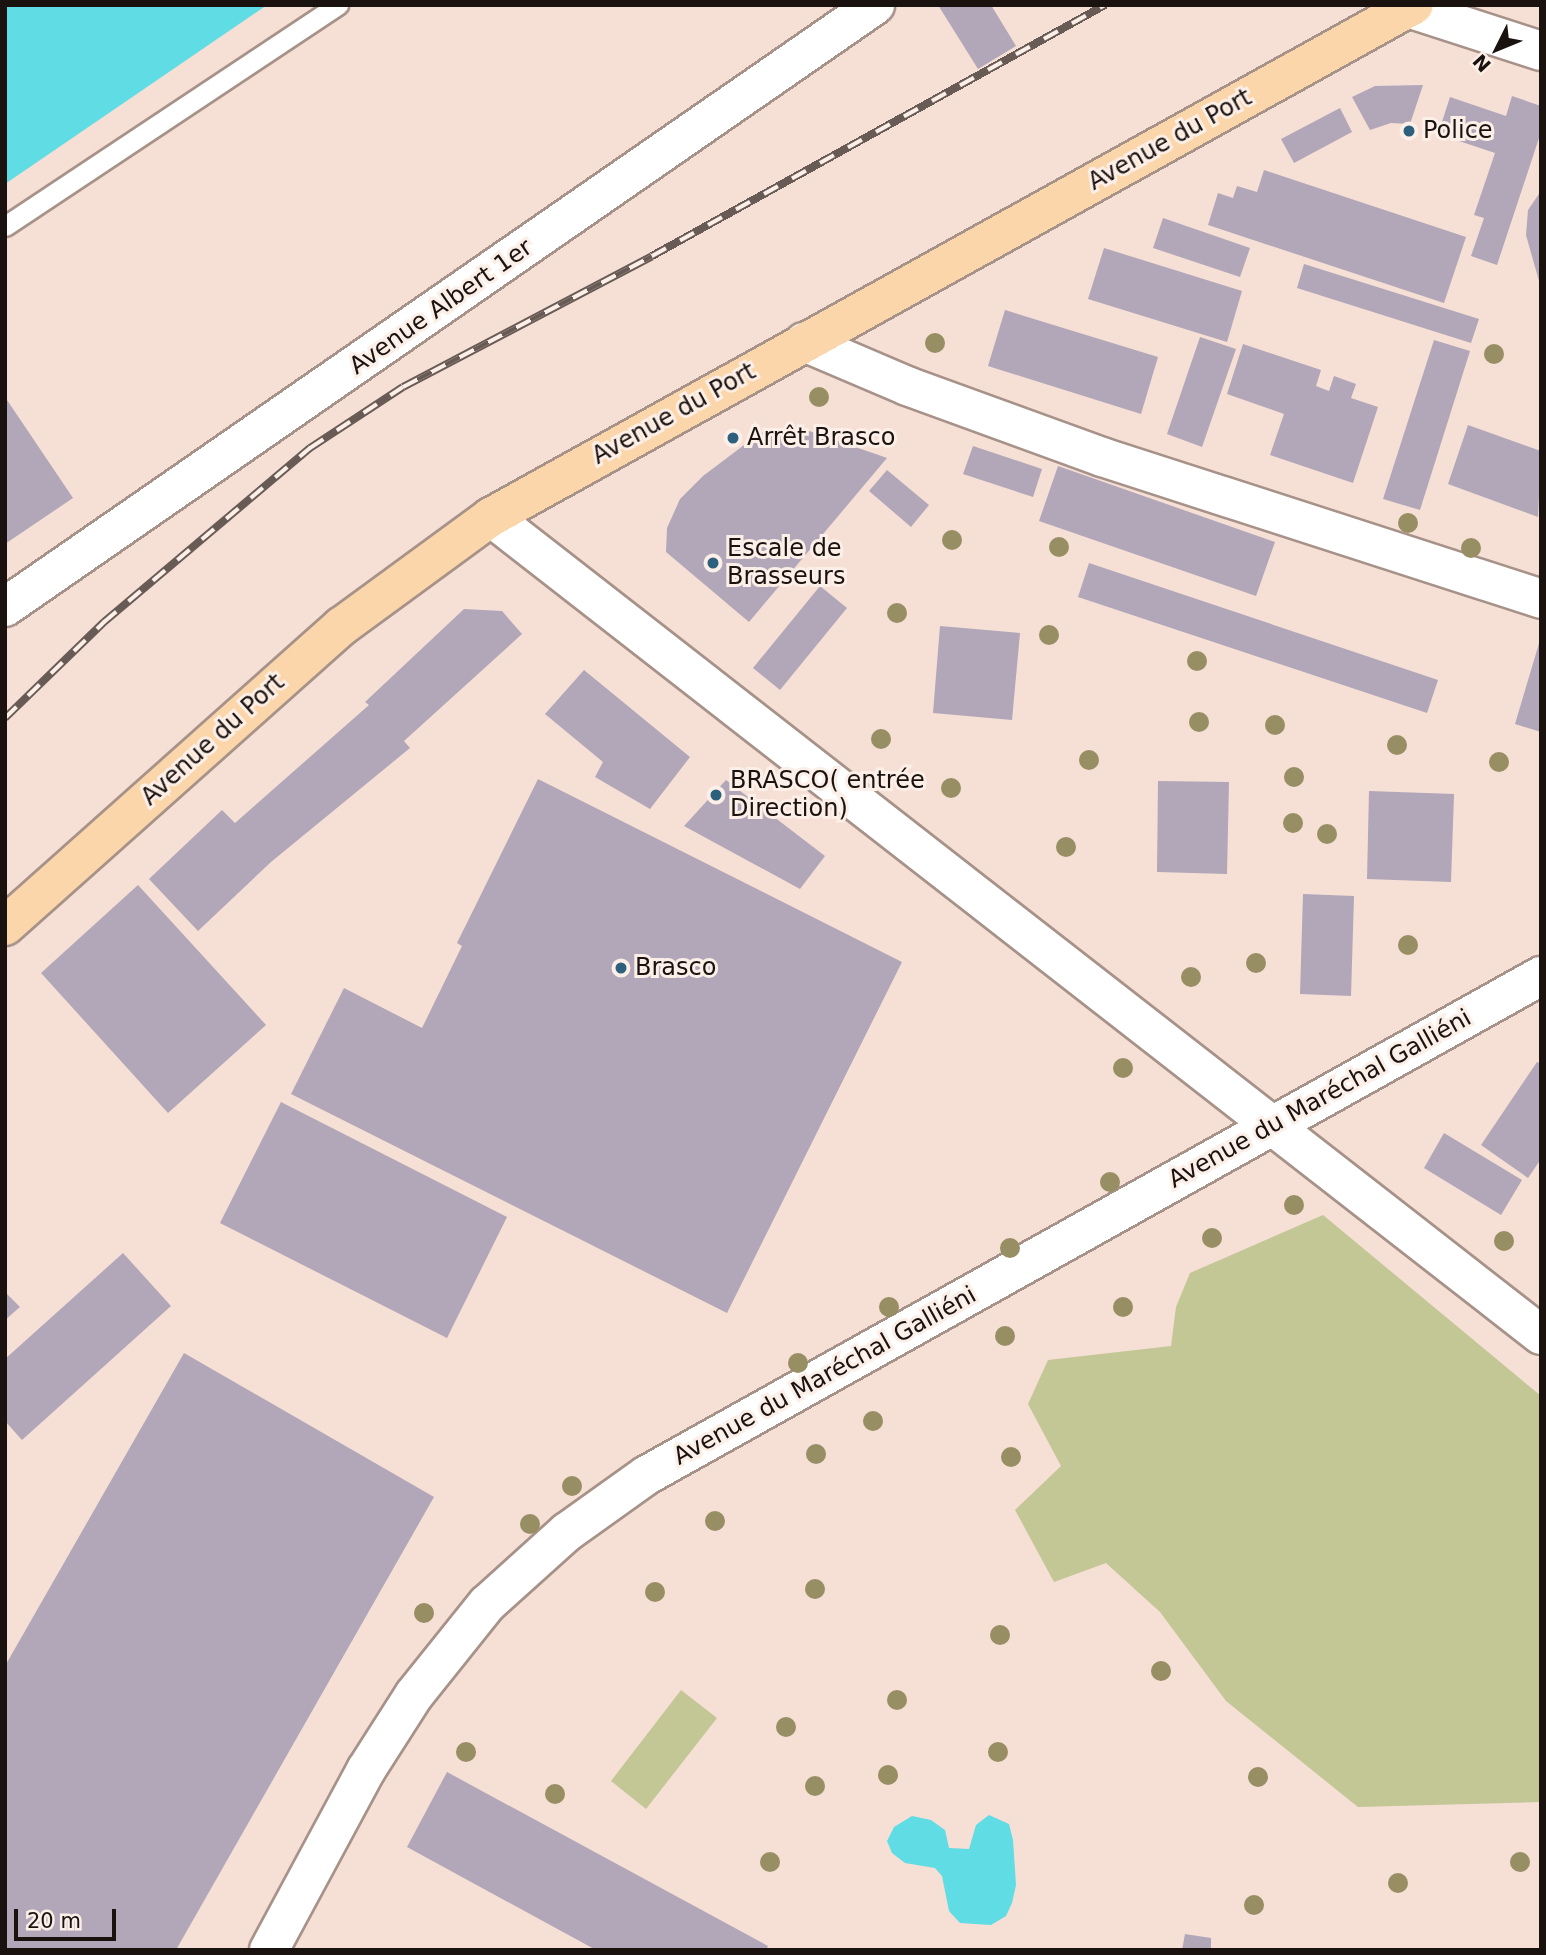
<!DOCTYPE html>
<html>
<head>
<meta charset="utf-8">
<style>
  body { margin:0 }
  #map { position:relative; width:1546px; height:1955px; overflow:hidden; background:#f6dfd5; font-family:"DejaVu Sans",sans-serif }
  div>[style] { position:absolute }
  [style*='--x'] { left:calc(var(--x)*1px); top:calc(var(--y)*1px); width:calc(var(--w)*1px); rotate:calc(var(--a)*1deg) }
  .green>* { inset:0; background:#c2c795 }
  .water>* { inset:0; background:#5fdce4 }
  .building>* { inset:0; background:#b1a7b9 }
  .roads { filter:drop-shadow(2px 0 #a79289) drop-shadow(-2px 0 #a79289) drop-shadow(0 2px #a79289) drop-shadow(0 -2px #a79289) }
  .service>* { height:19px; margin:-9.5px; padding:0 9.5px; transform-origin:9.5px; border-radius:9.5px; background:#fff }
  .minor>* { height:38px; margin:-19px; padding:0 19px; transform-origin:19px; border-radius:19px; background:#fff }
  .primary>* { height:38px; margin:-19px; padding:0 19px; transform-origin:19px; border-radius:19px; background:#fbd6aa }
  .rail>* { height:8px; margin-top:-4px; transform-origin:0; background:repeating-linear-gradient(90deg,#fcefe8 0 16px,#685b56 0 32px); box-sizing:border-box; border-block:2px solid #685b56 }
  .trees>* { width:20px; height:20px; margin:-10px; border-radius:50%; background:#978e64 }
  .dots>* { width:19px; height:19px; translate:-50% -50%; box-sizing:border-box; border:4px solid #fcefe8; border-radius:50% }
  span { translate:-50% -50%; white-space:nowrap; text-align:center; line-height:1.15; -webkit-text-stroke:6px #fcefe8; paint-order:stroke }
  .poi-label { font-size:24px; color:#1a120f }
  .left { translate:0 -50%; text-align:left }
  .street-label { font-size:24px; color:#1a120f }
  .frame { position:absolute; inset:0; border:7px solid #1a120f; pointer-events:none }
  .north { position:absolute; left:1462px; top:14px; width:70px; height:70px; -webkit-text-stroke:5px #fcefe8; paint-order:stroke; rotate:227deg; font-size:19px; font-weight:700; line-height:28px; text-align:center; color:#1a120f }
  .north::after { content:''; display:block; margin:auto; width:24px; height:32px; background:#1a120f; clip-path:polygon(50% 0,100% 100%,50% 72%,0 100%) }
  .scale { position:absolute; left:14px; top:1909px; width:102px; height:32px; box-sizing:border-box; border:4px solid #1a120f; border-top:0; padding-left:9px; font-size:21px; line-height:24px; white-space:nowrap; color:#1a120f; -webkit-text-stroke:5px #fcefe8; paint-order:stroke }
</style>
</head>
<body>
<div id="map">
  <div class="green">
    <i style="clip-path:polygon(1323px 1215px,1541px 1396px,1541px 1802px,1358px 1807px,1226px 1701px,1160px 1612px,1106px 1563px,1054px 1582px,1015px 1510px,1061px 1466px,1028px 1404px,1048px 1360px,1171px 1346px,1176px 1307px,1190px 1273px)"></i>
    <i style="clip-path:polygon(681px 1690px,717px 1718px,646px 1809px,611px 1781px)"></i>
  </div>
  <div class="water">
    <i style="clip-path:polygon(5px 5px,267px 5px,5px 184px)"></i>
    <i style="clip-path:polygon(989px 1815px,1009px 1824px,1013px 1840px,1016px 1885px,1012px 1903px,1006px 1916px,991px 1925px,960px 1923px,949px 1911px,942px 1876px,935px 1868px,905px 1863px,892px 1853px,887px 1841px,894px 1827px,912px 1816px,931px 1820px,945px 1830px,949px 1848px,969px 1849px,976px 1825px)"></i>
  </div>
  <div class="building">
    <i style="clip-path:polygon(938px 5px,991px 5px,1016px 46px,978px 69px)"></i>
    <i style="clip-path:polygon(1423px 85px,1410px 124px,1391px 123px,1370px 130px,1352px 97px,1375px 86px)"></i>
    <i style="clip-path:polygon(1512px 96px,1541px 106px,1541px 132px,1497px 265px,1471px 256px,1484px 218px,1474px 215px,1495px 153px,1438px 134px,1450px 97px,1506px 116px)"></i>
    <i style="clip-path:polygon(1340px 108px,1352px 132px,1294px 163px,1281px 139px)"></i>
    <i style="clip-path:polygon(1264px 170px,1466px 237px,1444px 303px,1208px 225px,1218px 193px,1233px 198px,1237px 186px,1257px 192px)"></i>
    <i style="clip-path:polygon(1541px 191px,1541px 288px,1526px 235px,1528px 210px)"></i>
    <i style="clip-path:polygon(1163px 218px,1250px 248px,1240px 277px,1153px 248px)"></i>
    <i style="clip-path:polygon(1104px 248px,1242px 291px,1227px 342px,1088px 299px)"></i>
    <i style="clip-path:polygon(1304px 264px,1479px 319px,1471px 343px,1297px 288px)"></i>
    <i style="clip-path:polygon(1005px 310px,1158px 357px,1141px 414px,988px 366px)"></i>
    <i style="clip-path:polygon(1200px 337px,1236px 349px,1202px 447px,1167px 434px)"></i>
    <i style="clip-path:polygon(1434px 340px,1470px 351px,1420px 510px,1383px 499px)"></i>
    <i style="clip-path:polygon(1243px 344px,1321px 370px,1316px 386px,1329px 391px,1334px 376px,1356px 384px,1351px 398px,1378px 407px,1353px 483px,1270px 455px,1284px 414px,1227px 394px)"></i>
    <i style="clip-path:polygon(5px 397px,73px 498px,5px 544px)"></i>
    <i style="clip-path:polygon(1468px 425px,1541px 451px,1538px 517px,1448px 484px)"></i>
    <i style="clip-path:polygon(795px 426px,887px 458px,749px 622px,666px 552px,667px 528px,680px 499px,703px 476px,760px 433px)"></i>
    <i style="clip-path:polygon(973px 446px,1042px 469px,1033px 497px,963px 474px)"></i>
    <i style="clip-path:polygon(1058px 466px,1275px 542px,1256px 596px,1039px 521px)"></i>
    <i style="clip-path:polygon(887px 470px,929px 505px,911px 527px,869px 491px)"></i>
    <i style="clip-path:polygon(1089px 563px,1438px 680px,1427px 713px,1078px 597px)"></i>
    <i style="clip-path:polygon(820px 586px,847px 608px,780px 690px,753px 668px)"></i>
    <i style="clip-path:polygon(464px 609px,502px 611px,522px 634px,404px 741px,410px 748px,271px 862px,198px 931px,149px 879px,222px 810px,235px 823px,369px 705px,365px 702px)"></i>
    <i style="clip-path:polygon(940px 626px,1020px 633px,1012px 720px,933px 713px)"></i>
    <i style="clip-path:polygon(1540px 640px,1541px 640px,1541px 732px,1515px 724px)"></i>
    <i style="clip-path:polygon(584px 670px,690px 757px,650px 809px,595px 777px,603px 762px,545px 714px)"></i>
    <i style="clip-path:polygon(538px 779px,902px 962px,727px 1313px,291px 1094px,344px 988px,422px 1028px,462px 946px,457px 943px)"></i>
    <i style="clip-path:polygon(726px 780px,825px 856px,800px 889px,684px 826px)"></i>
    <i style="clip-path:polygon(1158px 781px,1229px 782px,1227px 874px,1157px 872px)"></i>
    <i style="clip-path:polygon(1369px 791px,1454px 794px,1451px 882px,1367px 879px)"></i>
    <i style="clip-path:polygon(138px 885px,266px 1025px,168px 1113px,41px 973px)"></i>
    <i style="clip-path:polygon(1303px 894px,1354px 896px,1351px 996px,1300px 994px)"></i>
    <i style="clip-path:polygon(1537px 1062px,1541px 1064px,1541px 1159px,1528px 1178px,1481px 1145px)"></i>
    <i style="clip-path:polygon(281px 1102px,507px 1217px,447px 1338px,220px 1223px)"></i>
    <i style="clip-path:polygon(1444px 1133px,1522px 1180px,1501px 1215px,1424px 1168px)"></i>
    <i style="clip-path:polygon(123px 1253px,171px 1306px,22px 1440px,5px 1421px,5px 1359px)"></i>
    <i style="clip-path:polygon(5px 1292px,20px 1307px,5px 1320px)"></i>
    <i style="clip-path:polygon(184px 1353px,434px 1497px,176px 1950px,5px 1950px,5px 1666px)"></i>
    <i style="clip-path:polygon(447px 1772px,768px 1946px,766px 1950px,596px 1950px,407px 1847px)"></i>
    <i style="clip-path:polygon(1185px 1934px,1211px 1938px,1211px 1950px,1182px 1950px)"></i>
  </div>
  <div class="roads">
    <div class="service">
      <i style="--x:5;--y:226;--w:400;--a:-33.6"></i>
    </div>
    <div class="minor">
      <i style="--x:1408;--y:8;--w:140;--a:17.9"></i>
      <i style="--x:804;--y:342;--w:112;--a:23.1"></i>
      <i style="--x:907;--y:386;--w:208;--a:20"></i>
      <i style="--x:1102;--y:457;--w:461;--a:17.9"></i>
      <i style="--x:491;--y:517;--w:1331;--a:37.92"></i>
      <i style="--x:5;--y:607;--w:1058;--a:-34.68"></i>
      <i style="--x:269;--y:1950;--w:204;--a:-61.7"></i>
      <i style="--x:366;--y:1770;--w:89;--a:-57.4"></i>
      <i style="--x:414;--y:1695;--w:117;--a:-51.3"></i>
      <i style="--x:487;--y:1604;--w:108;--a:-42"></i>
      <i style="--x:567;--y:1532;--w:98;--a:-35.5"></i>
      <i style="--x:647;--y:1475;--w:1024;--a:-29.17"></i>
    </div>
    <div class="primary">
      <i style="--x:5;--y:926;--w:451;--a:-41.7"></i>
      <i style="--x:342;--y:626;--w:185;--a:-36.2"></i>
      <i style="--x:491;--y:517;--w:1055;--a:-29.02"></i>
    </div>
  </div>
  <div class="rail">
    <i style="--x:5;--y:718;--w:138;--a:-44.1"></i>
    <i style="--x:104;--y:622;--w:270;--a:-40.2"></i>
    <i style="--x:310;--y:448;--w:111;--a:-33.3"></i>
    <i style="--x:403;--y:387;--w:281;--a:-27.7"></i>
    <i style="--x:652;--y:256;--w:518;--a:-28.99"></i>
  </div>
  <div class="trees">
    <i style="left:935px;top:343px"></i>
    <i style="left:1494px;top:354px"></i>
    <i style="left:819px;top:397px"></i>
    <i style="left:1408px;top:523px"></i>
    <i style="left:952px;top:540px"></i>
    <i style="left:1059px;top:547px"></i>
    <i style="left:1471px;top:548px"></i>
    <i style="left:897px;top:613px"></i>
    <i style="left:1049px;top:635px"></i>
    <i style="left:1197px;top:661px"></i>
    <i style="left:1199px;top:722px"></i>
    <i style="left:1275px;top:725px"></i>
    <i style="left:881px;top:739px"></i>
    <i style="left:1397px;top:745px"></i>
    <i style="left:1089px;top:760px"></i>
    <i style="left:1499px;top:762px"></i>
    <i style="left:1294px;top:777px"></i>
    <i style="left:951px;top:788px"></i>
    <i style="left:1293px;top:823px"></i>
    <i style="left:1327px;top:834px"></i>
    <i style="left:1066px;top:847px"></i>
    <i style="left:1408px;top:945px"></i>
    <i style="left:1256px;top:963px"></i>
    <i style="left:1191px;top:977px"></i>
    <i style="left:1123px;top:1068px"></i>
    <i style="left:1110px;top:1182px"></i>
    <i style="left:1294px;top:1205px"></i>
    <i style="left:1212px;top:1238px"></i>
    <i style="left:1504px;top:1241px"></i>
    <i style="left:1010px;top:1248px"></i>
    <i style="left:889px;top:1307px"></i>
    <i style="left:1123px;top:1307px"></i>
    <i style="left:1005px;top:1336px"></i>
    <i style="left:798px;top:1363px"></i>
    <i style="left:873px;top:1421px"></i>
    <i style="left:816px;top:1454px"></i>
    <i style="left:1011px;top:1457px"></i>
    <i style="left:572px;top:1486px"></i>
    <i style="left:715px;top:1521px"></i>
    <i style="left:530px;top:1524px"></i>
    <i style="left:815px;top:1589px"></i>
    <i style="left:655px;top:1592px"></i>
    <i style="left:424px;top:1613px"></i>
    <i style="left:1000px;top:1635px"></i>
    <i style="left:1161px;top:1671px"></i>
    <i style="left:897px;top:1700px"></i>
    <i style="left:786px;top:1727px"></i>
    <i style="left:466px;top:1752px"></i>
    <i style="left:998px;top:1752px"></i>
    <i style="left:888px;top:1775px"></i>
    <i style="left:1258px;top:1777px"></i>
    <i style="left:815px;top:1786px"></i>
    <i style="left:555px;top:1794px"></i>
    <i style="left:770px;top:1862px"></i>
    <i style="left:1520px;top:1862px"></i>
    <i style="left:1398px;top:1883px"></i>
    <i style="left:1254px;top:1905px"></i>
  </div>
  <div class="dots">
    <i style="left:1409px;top:131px;background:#2c607c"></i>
    <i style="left:733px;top:438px;background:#2c607c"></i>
    <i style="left:713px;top:563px;background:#2c607c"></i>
    <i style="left:716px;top:795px;background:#2c607c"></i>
    <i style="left:621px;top:968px;background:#2c607c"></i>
  </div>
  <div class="poi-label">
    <span class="left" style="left:1423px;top:131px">Police</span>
    <span class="left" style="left:747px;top:438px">Arrêt Brasco</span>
    <span class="left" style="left:727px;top:563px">Escale de<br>Brasseurs</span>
    <span class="left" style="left:730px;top:795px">BRASCO( entrée<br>Direction)</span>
    <span class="left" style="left:635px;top:968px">Brasco</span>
  </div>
  <div class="street-label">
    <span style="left:1170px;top:140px;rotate:-29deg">Avenue du Port</span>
    <span style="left:441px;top:307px;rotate:-35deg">Avenue Albert 1er</span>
    <span style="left:674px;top:414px;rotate:-29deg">Avenue du Port</span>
    <span style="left:213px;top:740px;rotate:-42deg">Avenue du Port</span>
    <span style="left:1320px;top:1099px;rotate:-29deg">Avenue du Maréchal Galliéni</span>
    <span style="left:825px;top:1376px;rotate:-29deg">Avenue du Maréchal Galliéni</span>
  </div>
  <div class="frame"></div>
  <div class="north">N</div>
  <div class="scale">20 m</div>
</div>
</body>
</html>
